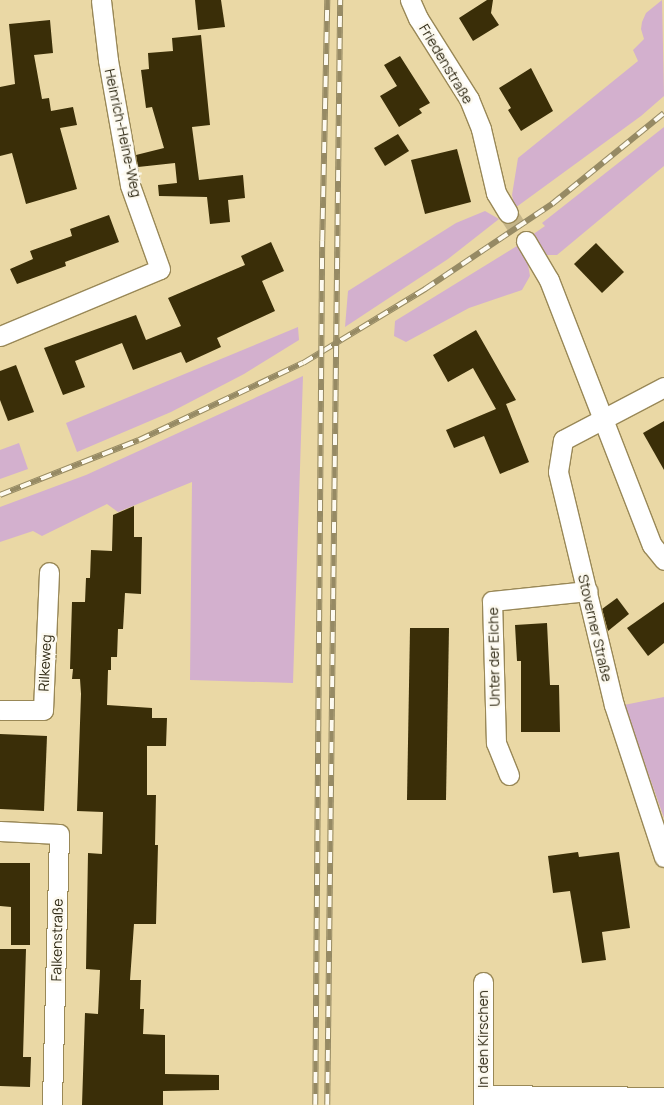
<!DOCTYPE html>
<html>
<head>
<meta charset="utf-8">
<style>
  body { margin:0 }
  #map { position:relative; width:664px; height:1105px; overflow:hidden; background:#ead8a5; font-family:Manrope,sans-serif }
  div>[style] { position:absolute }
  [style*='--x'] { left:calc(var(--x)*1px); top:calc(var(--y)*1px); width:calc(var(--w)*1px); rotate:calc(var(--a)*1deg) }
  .green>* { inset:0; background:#d3b0ce }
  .building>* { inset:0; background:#3a2e08 }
  .minor-tunnel>* { height:19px; margin-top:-9.5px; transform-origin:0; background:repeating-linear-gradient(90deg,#c5b588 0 19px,transparent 0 28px) }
  .roads { filter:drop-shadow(1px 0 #998857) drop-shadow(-1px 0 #998857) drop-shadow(0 1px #998857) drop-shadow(0 -1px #998857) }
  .minor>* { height:19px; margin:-9.5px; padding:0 9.5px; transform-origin:9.5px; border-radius:9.5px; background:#fff }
  .rail>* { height:5.5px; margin-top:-2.75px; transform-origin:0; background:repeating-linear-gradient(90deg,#fdfaf0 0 11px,#968a64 0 22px); box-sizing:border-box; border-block:1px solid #968a64 }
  span { translate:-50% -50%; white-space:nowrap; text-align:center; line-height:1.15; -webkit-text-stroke:5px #fdfaf0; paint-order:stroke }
  .street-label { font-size:14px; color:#302a15 }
</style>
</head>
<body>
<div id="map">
  <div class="green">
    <i style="clip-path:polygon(662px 0,664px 96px,641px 116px,515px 208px,512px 195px,518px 158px,638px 61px,633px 50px,644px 39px,641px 29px,642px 22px,646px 13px)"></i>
    <i style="clip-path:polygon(664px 127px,664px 166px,557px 255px,547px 255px,532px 235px,545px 226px,542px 223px)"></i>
    <i style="clip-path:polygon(485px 211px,499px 219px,448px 259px,345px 327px,348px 291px,456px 223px)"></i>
    <i style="clip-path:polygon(517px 246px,528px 264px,530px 276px,522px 290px,469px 308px,406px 342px,394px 336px,395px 321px)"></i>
    <i style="clip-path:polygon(298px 327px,299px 340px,244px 374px,171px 412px,77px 452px,66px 423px)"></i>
    <i style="clip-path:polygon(303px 376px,293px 683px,190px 680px,192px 482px,118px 512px,107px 504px,42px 536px,33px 531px,0 542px,0 507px,86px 475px)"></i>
    <i style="clip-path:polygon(19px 443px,28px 469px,0 479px,0 450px)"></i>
    <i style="clip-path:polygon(664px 697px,664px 818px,624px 705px)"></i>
  </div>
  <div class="building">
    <i style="clip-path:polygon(195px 0,221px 0,225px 27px,198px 30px)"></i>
    <i style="clip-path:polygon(487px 0,493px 0,491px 13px,499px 25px,473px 41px,459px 18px)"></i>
    <i style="clip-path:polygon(50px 20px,53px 53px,34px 55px,42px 99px,49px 98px,51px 111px,73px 107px,77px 125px,60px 128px,77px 189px,26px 204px,12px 153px,0 156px,0 87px,15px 84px,9px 24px)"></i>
    <i style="clip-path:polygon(201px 35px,210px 125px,192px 127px,199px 180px,243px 175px,245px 198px,228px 200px,230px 222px,210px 224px,207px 197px,159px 196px,158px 185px,177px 183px,175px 163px,138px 167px,136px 155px,164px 148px,152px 107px,146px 108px,141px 70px,149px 69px,148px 53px,173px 51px,172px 38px)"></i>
    <i style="clip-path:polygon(400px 56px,430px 103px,419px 109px,422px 113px,399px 127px,380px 96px,397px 86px,384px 65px)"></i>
    <i style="clip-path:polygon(531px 68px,553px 111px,521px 131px,508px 110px,511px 108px,499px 88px)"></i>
    <i style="clip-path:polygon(398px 134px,409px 151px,385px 166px,374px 148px)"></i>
    <i style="clip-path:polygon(457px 149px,471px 202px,425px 214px,411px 160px)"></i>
    <i style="clip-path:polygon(109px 215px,119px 242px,65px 262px,66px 266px,17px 284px,10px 269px,33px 259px,30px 251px,72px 236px,70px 229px)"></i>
    <i style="clip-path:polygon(271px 242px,284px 271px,262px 281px,275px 311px,217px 338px,221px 347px,186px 363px,181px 352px,133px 370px,122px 343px,75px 361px,85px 387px,63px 395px,44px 348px,136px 315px,146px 340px,181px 326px,168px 298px,245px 265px,241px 256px)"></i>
    <i style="clip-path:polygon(596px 243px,624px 272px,602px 293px,574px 264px)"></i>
    <i style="clip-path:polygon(476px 330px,516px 400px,506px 404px,529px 462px,500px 474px,484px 436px,454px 448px,446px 430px,496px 409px,473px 368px,448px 382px,433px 355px)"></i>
    <i style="clip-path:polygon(16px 365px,34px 412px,8px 421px,0 400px,0 371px)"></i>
    <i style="clip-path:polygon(664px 421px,664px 470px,643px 433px)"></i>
    <i style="clip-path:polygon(134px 506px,134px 537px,142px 537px,141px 594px,125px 593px,123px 629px,118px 629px,117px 657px,111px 657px,111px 670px,108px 670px,107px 705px,152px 708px,152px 718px,167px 718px,166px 746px,147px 746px,147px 795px,156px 795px,155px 845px,158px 845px,156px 924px,134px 924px,130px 980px,141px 980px,140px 1009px,144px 1009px,143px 1034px,165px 1035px,165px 1074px,219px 1075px,219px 1090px,163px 1091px,163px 1105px,82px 1105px,85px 1013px,98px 1014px,100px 970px,86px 969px,88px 853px,102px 854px,103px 812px,77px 811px,81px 694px,80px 679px,72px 679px,73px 669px,70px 669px,72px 602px,85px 602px,86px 578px,90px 578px,91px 550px,112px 551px,113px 515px)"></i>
    <i style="clip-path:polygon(617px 598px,629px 614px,608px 631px,602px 609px)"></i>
    <i style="clip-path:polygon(664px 602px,664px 643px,648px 656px,627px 628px)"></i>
    <i style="clip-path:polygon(547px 623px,550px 685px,559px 685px,560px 732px,521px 732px,521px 661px,517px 661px,515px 625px)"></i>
    <i style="clip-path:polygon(410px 628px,449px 628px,446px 800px,407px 800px)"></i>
    <i style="clip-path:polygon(0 734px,47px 736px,44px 811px,0 809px)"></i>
    <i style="clip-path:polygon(578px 852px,579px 857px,619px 852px,630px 928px,602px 932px,606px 960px,582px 963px,570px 891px,553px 893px,548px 856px)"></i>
    <i style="clip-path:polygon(0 863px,30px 863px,30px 945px,11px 945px,11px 907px,0 906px)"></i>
    <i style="clip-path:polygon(0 949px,26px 949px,23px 1057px,31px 1057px,30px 1087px,0 1086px)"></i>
  </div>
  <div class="minor-tunnel">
    <i style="--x:508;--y:213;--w:33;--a:57"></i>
  </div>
  <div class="roads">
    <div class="minor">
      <i style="--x:410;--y:0;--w:20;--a:66"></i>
      <i style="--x:418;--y:18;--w:96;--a:57.8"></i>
      <i style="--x:469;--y:99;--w:32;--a:68"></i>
      <i style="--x:481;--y:129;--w:66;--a:76.8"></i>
      <i style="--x:496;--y:193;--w:23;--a:59"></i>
      <i style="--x:526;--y:241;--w:45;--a:59.5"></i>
      <i style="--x:549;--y:280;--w:284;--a:68.8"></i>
      <i style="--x:652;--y:545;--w:19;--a:51"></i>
      <i style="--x:0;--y:336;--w:173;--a:-22.7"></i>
      <i style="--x:160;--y:269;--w:89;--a:-109.7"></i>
      <i style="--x:130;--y:185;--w:127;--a:-100"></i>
      <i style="--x:108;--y:60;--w:60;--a:-96.7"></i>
      <i style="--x:664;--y:387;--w:114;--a:152.3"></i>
      <i style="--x:563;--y:440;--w:32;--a:99"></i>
      <i style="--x:558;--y:472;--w:240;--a:76.5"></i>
      <i style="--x:614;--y:705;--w:160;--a:71.8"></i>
      <i style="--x:0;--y:710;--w:43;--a:0"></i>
      <i style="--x:43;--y:710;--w:138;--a:-87.5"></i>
      <i style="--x:509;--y:775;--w:35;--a:-112"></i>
      <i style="--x:496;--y:743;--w:142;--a:-91.6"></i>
      <i style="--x:492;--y:601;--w:96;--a:-6"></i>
      <i style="--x:0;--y:831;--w:59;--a:2.9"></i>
      <i style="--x:59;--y:834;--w:271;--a:91.5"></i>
      <i style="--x:483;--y:982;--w:123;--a:90"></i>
      <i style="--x:483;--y:1095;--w:181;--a:0.6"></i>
    </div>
  </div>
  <div class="rail">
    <i style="--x:0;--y:495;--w:149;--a:-21.6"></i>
    <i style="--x:139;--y:440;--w:181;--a:-25.2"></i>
    <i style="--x:303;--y:363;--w:143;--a:-31.2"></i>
    <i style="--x:425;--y:289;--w:153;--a:-33.8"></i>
    <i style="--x:552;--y:204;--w:144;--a:-39.1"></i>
    <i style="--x:315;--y:1105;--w:864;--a:-89.54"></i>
    <i style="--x:322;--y:241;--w:241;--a:-88.8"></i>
    <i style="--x:327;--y:1105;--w:1105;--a:-89.33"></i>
  </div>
  <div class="street-label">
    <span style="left:446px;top:64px;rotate:59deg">Friedenstraße</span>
    <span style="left:123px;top:133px;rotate:78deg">Heinrich-Heine-Weg</span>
    <span style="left:595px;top:628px;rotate:77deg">Stoverner Straße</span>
    <span style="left:494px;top:657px;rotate:-91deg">Unter der Eiche</span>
    <span style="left:45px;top:663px;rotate:-87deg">Rilkeweg</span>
    <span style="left:57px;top:940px;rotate:-89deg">Falkenstraße</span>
    <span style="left:483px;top:1039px;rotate:-90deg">In den Kirschen</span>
  </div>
</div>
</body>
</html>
